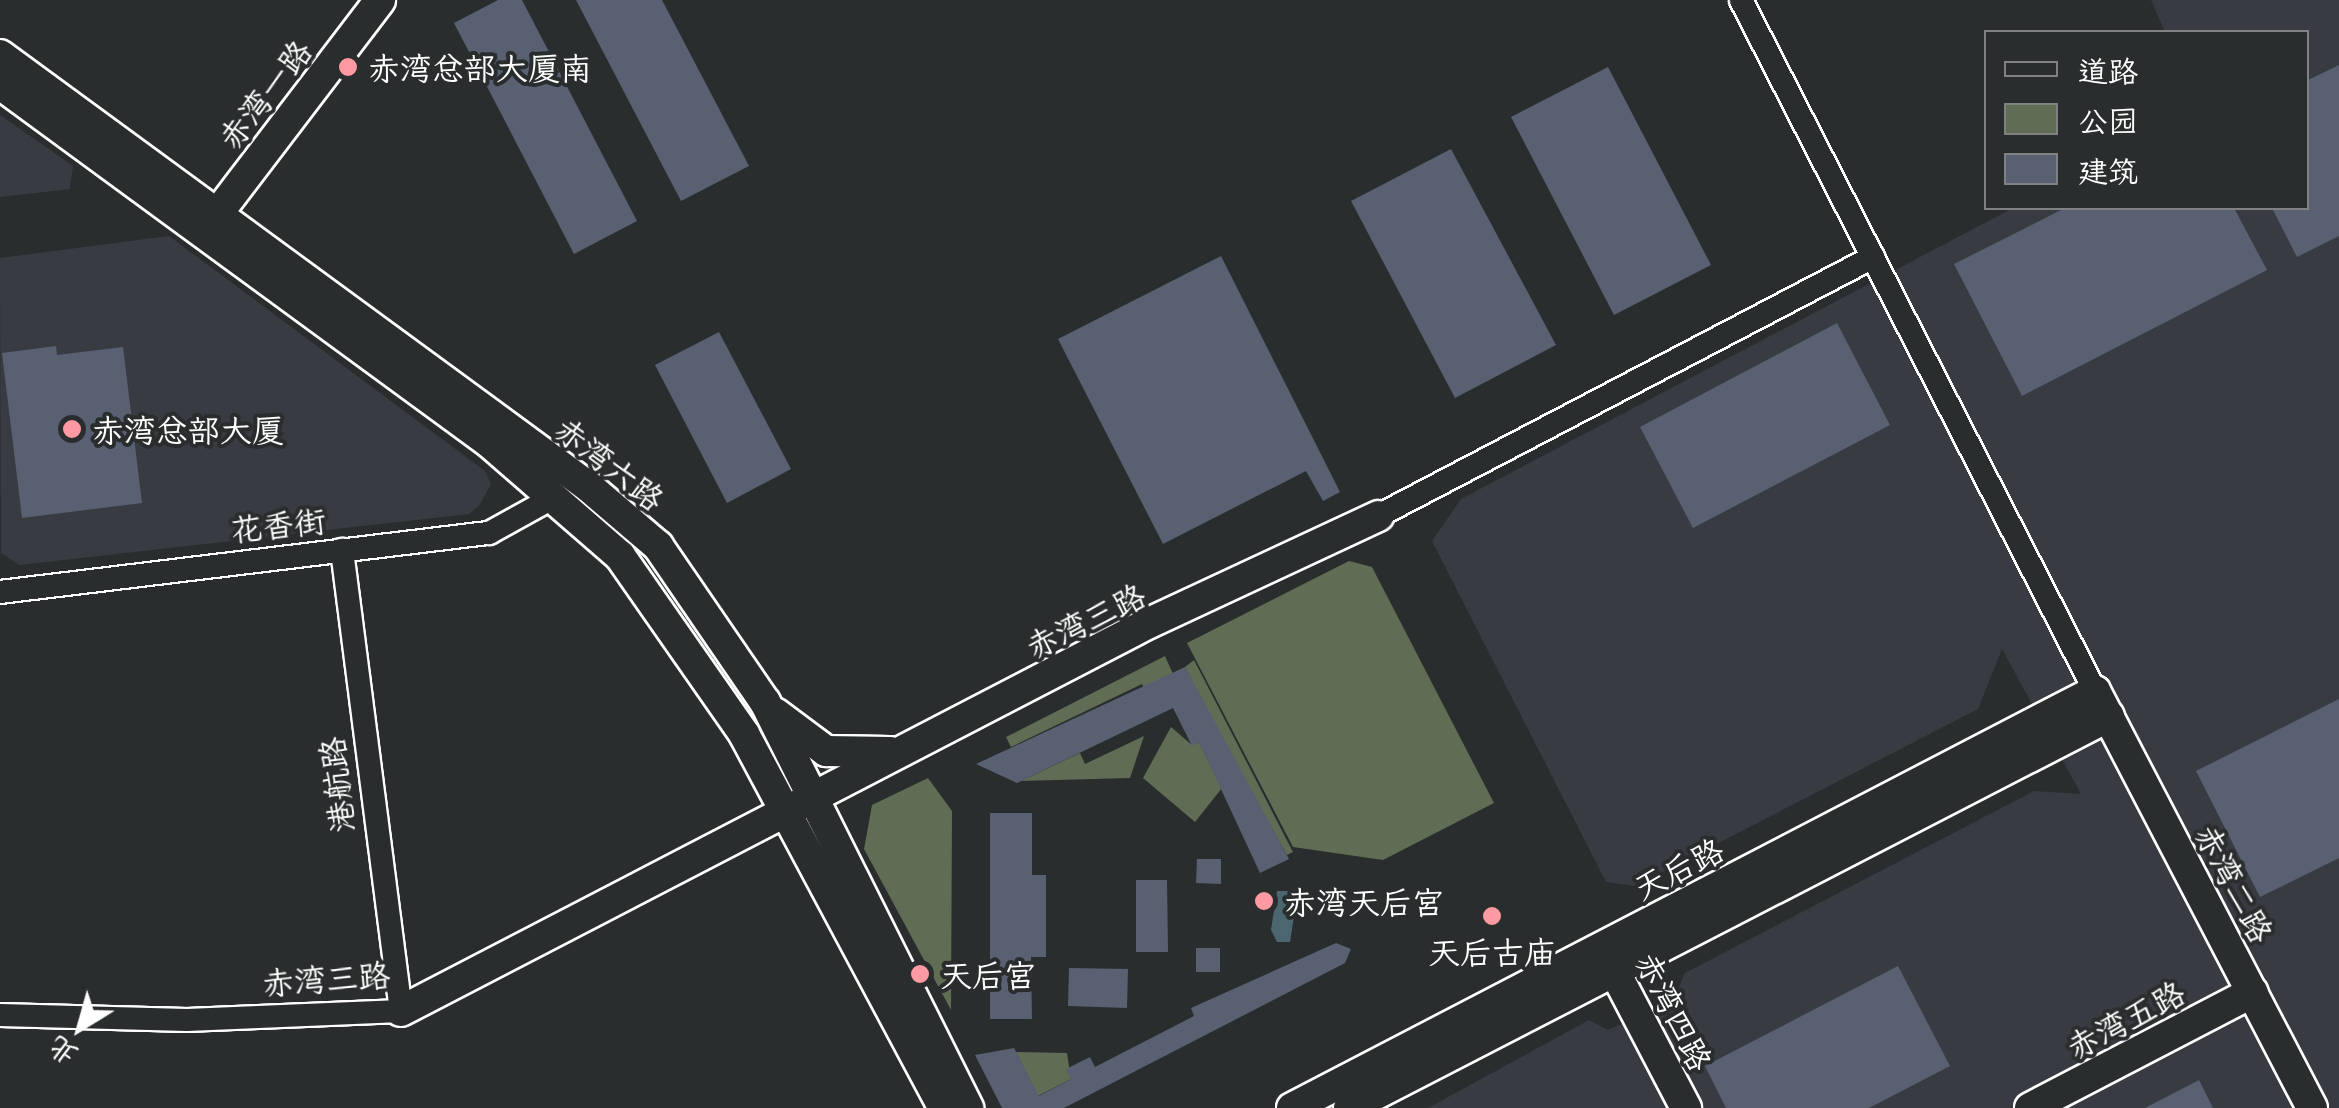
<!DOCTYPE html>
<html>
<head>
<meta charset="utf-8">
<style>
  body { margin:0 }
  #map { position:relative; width:2339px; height:1108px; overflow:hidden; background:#2a2d2e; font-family:"Playpen Sans","LXGW WenKai TC",sans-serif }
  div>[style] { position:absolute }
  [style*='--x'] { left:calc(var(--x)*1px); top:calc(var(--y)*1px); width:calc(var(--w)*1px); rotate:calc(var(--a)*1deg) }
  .built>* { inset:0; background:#383c42 }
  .green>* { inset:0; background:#606c53 }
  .water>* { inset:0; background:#4c6670 }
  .building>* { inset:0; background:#586071 }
  .roads { filter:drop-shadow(2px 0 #fff) drop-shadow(-2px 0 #fff) drop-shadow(0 2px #fff) drop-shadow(0 -2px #fff) }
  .minor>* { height:22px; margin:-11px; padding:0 11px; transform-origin:11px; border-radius:11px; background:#2a2d2e }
  .tertiary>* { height:30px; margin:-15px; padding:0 15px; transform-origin:15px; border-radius:15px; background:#2a2d2e }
  .dots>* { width:28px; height:28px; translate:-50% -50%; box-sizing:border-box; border:5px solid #2a2d2e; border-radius:50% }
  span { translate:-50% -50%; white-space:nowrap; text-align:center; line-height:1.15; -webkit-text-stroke:8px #2a2d2e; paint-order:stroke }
  .poi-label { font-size:32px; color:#fff }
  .left { translate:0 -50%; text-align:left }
  .street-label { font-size:32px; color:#fff }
  .legend { position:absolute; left:1984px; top:30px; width:325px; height:180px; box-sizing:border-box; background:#2a2d2e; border:2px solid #7f8182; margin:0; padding:12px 18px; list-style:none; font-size:30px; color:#fff }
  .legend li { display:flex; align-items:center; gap:20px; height:50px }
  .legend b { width:50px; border:2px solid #7f8182 }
  .north { position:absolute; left:30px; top:978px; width:100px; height:100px; -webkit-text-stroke:8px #2a2d2e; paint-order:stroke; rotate:217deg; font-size:28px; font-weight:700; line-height:40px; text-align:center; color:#fff }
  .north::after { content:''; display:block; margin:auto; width:35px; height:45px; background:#fff; clip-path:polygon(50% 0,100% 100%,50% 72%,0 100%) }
</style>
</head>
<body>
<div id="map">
  <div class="built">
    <i style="clip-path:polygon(2151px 0,2339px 0,2339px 1108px,1428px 1108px,1589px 1020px,1608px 1030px,1673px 1001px,1685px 973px,2034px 791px,2081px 794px,2002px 649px,1978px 709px,1635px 886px,1606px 882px,1432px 541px,1461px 499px,2013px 208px,2306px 208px,2306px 32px,2165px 32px)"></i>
    <i style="clip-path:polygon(0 115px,73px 166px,70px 189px,0 197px)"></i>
    <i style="clip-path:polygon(169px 236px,485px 471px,491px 484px,479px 506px,469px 514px,19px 565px,1px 553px,0 258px)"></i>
  </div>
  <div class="green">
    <i style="clip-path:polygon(1349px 561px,1372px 567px,1494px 803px,1383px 860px,1293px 847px,1187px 643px)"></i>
    <i style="clip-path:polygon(1165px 656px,1173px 674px,1155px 710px,1142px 684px,1011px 747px,1006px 737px)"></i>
    <i style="clip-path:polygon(1194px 660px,1293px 852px,1287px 855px,1218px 732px,1185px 667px)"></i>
    <i style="clip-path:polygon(1171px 727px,1192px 745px,1199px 742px,1222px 788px,1195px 822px,1143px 778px)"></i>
    <i style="clip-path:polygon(1144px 736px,1130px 778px,1021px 781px,1080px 753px,1085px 764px)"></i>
    <i style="clip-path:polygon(928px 778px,952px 811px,951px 1010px,864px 849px,872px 805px)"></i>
    <i style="clip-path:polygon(1016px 1052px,1067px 1053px,1071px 1079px,1038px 1096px)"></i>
  </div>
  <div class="water">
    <i style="clip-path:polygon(1277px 891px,1290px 891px,1296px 903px,1290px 942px,1277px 942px,1271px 930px)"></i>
  </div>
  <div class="building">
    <i style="clip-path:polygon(498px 0,522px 0,637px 221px,574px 254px,454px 23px)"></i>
    <i style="clip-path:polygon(576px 0,662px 0,749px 166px,681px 201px)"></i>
    <i style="clip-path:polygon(2339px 65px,2339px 236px,2297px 257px,2272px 208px,2306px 208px,2306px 81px)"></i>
    <i style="clip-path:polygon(1608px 67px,1711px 265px,1614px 315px,1511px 117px)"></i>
    <i style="clip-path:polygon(1451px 149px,1556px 345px,1455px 398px,1351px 201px)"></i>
    <i style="clip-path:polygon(2065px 208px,2234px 208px,2267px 270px,2022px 396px,1954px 264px)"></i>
    <i style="clip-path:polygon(1221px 256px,1340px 492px,1323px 501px,1306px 471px,1163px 544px,1058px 339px)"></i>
    <i style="clip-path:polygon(1837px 323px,1890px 425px,1693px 528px,1640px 427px)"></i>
    <i style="clip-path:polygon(719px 332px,791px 469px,727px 503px,655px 365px)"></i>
    <i style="clip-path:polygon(56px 346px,57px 355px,123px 347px,142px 503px,22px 518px,2px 353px)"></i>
    <i style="clip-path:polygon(1185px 667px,1289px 859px,1260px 873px,1199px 742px,1192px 746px,1173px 708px,1017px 783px,976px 764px)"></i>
    <i style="clip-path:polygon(2339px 699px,2339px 858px,2260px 897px,2196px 771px)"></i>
    <i style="clip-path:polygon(990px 813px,1032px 813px,1032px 875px,1046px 875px,1046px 957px,1031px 957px,1032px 1019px,990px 1019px)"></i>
    <i style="clip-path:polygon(1197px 859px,1221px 859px,1221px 884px,1196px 883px)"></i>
    <i style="clip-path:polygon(1136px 880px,1167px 880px,1168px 952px,1136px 952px)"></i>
    <i style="clip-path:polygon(1336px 943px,1351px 949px,1345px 963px,1064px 1108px,1002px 1108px,975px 1055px,1014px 1048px,1039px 1096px,1071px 1079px,1066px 1069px,1090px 1057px,1095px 1067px,1194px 1016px,1191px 1008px)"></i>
    <i style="clip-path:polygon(1196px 948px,1220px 948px,1220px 972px,1196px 972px)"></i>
    <i style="clip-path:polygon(1898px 966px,1950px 1066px,1869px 1108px,1726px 1108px,1705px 1066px)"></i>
    <i style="clip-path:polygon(1069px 968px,1128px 969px,1127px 1008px,1068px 1006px)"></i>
    <i style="clip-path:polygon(2199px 1080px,2213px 1108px,2145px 1108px)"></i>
  </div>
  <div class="roads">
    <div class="minor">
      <i style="--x:1741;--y:0;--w:776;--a:62.87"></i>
      <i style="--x:1378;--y:516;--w:559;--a:-27.62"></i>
      <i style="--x:0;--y:592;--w:493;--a:-6.9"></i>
      <i style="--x:489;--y:533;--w:74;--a:-29"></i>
      <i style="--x:0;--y:1015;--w:187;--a:1.5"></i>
      <i style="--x:187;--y:1020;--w:214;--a:-2.4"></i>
      <i style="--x:401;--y:1011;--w:465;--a:-97.3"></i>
    </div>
    <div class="tertiary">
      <i style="--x:0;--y:55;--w:730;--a:36.26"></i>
      <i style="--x:589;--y:487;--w:91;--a:40.5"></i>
      <i style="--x:658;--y:546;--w:189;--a:55.6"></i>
      <i style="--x:765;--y:702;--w:454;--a:63.4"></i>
      <i style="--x:0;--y:84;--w:607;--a:36.23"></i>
      <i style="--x:490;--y:443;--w:172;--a:41"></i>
      <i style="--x:620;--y:556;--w:217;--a:55.1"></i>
      <i style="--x:744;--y:734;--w:424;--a:61.9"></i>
      <i style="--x:205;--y:230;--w:289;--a:-52.7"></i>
      <i style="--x:775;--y:713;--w:64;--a:36.7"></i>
      <i style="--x:826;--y:751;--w:64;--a:0.9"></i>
      <i style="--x:1606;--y:955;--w:173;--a:62.4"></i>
      <i style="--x:401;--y:1011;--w:843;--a:-27.42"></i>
      <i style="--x:1149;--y:623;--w:253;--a:-25"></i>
      <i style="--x:1292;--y:1108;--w:905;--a:-27.44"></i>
      <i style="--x:2095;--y:691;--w:470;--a:62.5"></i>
      <i style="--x:1349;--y:1108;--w:855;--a:-27.28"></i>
      <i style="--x:2030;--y:1108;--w:251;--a:-27.5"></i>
    </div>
  </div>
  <div class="dots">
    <i style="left:348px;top:67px;background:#ff9aa2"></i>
    <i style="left:72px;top:429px;background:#ff9aa2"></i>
    <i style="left:1264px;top:901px;background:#ff9aa2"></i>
    <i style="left:1492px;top:916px;background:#ff9aa2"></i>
    <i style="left:920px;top:974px;background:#ff9aa2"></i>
  </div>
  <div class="poi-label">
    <span class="left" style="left:368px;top:67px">赤湾总部大厦南</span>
    <span class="left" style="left:92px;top:429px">赤湾总部大厦</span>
    <span class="left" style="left:1284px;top:901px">赤湾天后宫</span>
    <span style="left:1492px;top:951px">天后古庙</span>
    <span class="left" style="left:940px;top:974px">天后宫</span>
  </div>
  <div class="street-label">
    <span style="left:264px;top:94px;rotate:-52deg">赤湾一路</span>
    <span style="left:610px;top:463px;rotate:38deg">赤湾六路</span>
    <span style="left:278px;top:524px;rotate:-6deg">花香街</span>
    <span style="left:1085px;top:620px;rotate:-26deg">赤湾三路</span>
    <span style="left:336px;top:785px;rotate:-97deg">港航路</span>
    <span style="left:1678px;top:868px;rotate:-27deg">天后路</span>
    <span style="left:2235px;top:883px;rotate:62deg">赤湾二路</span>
    <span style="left:326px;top:978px;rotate:-4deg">赤湾三路</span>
    <span style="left:1675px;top:1011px;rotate:63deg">赤湾四路</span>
    <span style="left:2125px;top:1019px;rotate:-28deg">赤湾五路</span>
  </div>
  <ul class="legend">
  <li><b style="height:12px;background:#2a2d2e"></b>道路</li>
  <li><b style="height:28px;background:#606c53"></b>公园</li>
  <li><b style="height:28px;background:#586071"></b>建筑</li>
  </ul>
  <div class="north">北</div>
</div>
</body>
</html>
